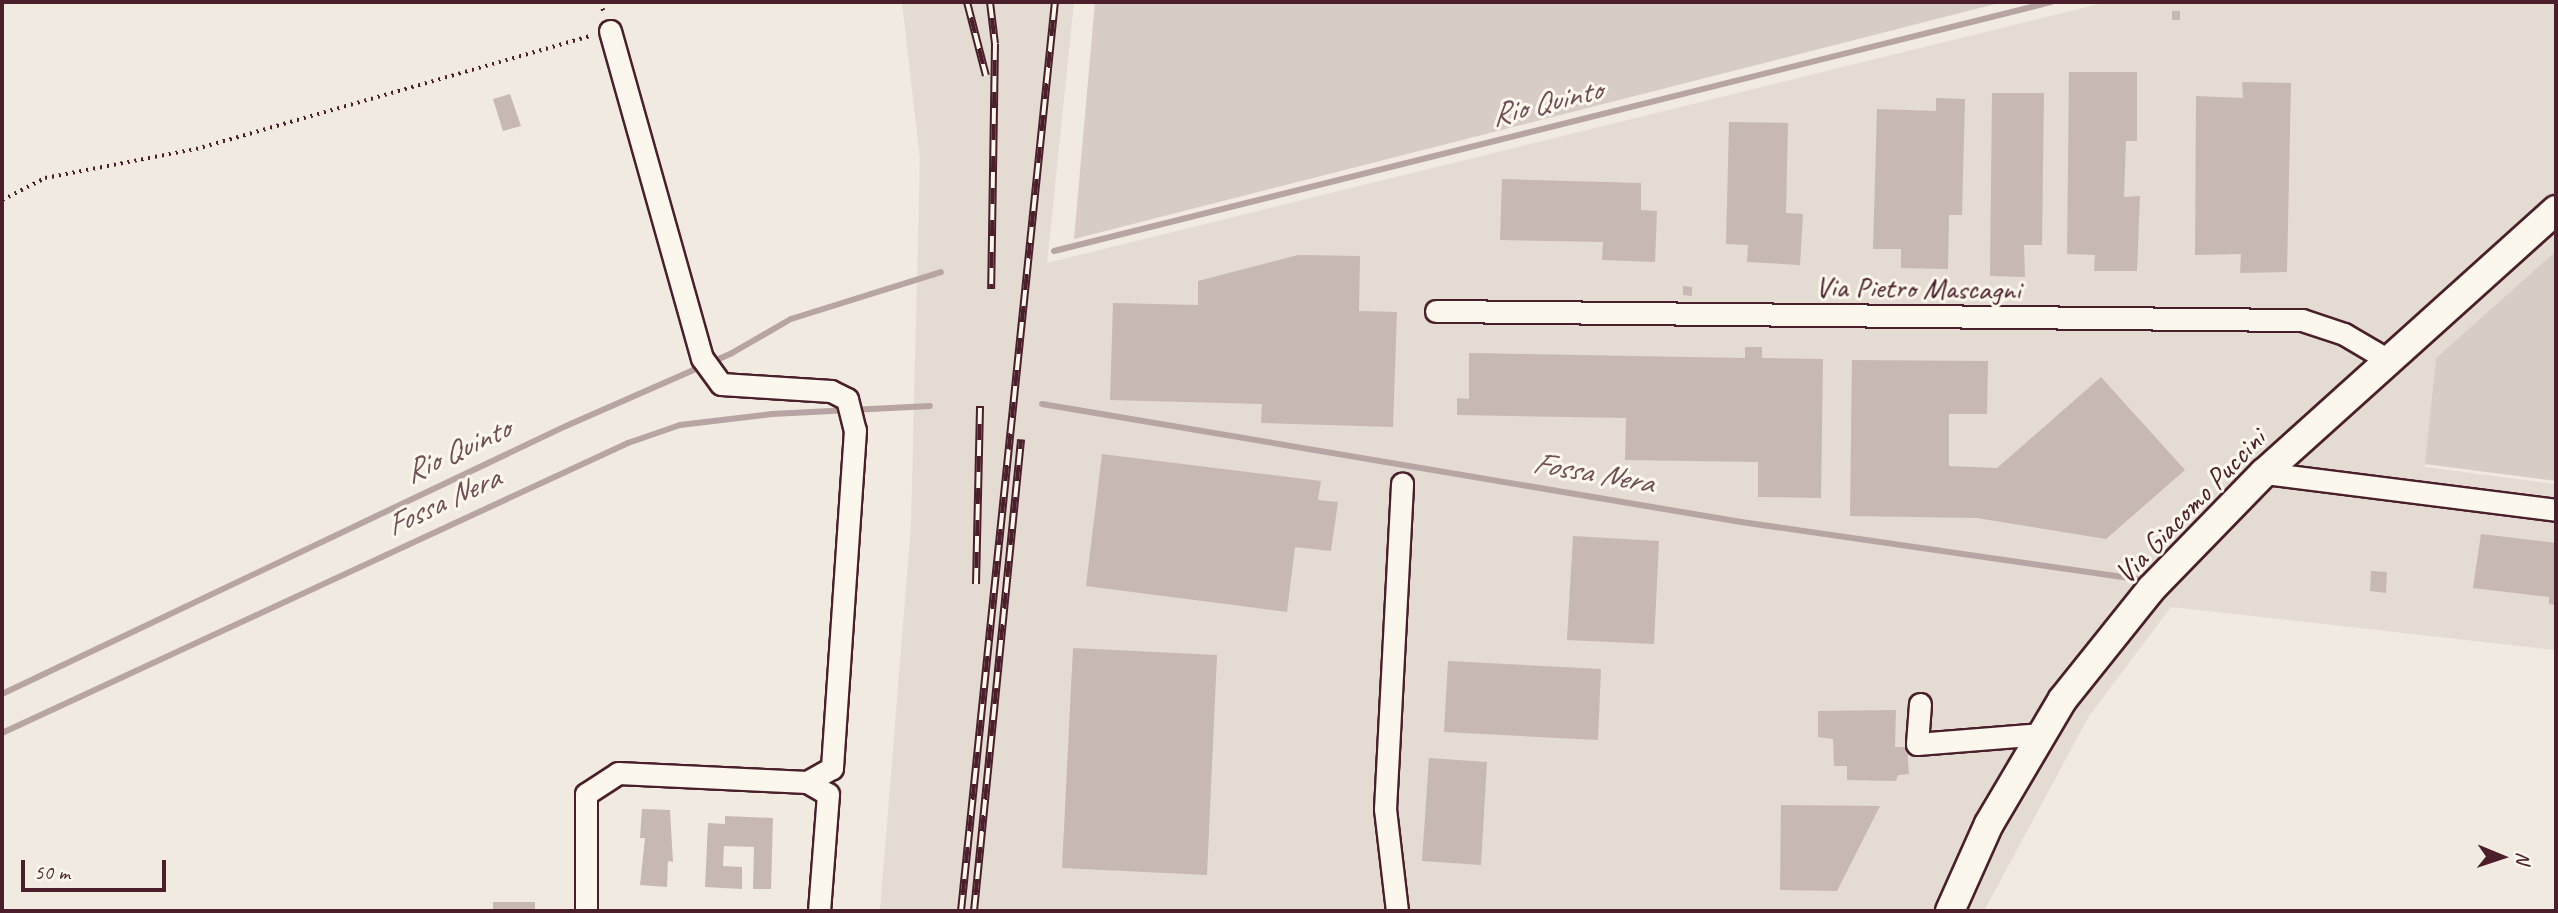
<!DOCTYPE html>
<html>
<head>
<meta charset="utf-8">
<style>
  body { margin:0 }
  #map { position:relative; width:2558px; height:913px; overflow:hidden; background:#f0eae0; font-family:Caveat,sans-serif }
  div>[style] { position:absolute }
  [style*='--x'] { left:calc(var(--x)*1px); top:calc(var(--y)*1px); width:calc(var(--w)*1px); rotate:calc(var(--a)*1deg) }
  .built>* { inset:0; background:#e4dbd2 }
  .green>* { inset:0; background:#d8ccc6 }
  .stream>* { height:6px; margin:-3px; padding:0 3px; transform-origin:3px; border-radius:3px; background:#b8a4a2 }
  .building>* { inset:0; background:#c8b8b3 }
  .path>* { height:3.5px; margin-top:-1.75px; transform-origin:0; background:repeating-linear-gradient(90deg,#4a1f2b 0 2px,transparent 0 7px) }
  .roads { filter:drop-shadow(2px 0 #4a1f2b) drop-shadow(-2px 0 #4a1f2b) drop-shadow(0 2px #4a1f2b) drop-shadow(0 -2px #4a1f2b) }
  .minor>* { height:21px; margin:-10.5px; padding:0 10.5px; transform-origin:10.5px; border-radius:10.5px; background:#fbf7ec }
  .major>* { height:28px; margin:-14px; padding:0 14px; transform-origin:14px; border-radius:14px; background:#fbf7ec }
  .rail>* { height:8px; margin-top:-4px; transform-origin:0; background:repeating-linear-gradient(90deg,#fbf7ec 0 16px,#4a1f2b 0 32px); box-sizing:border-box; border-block:2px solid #4a1f2b }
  span { translate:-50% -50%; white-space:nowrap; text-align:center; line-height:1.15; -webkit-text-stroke:6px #fbf7ec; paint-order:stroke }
  .street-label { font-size:30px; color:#4a1f2b }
  .water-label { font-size:32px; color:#704e55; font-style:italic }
  .frame { position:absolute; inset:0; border:4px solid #4a1f2b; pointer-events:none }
  .north { position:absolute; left:2467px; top:822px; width:70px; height:70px; -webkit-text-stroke:5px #fbf7ec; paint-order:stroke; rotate:92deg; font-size:19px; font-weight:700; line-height:28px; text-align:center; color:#4a1f2b }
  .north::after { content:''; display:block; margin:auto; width:24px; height:32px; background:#4a1f2b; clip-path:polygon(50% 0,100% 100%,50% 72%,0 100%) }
  .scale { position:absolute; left:21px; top:860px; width:145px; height:32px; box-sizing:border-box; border:4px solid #4a1f2b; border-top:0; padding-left:9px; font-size:21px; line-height:24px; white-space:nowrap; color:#4a1f2b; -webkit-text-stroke:5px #fbf7ec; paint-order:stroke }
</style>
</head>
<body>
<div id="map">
  <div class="built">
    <i style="clip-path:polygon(902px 2px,1074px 2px,1047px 263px,2107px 2px,2556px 2px,2556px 251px,2436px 358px,2425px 467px,2556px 484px,2556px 650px,2171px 607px,2089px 716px,1984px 911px,880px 911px,911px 525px,920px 159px)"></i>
  </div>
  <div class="green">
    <i style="clip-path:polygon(1095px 2px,2003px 2px,1074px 239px)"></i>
    <i style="clip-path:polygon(2556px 251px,2556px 481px,2425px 464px,2436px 358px)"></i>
  </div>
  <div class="stream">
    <i style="--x:1054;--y:251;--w:1028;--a:-14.02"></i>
    <i style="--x:1042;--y:404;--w:709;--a:9.58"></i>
    <i style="--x:1741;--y:522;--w:400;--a:8.2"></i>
    <i style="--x:2;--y:694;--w:624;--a:-25.42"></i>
    <i style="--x:566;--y:426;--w:181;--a:-23.7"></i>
    <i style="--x:732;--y:353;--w:68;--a:-30"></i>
    <i style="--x:791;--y:319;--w:157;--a:-17.4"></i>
    <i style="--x:2;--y:733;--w:690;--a:-24.86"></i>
    <i style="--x:628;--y:443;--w:55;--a:-19.1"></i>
    <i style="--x:680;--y:425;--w:93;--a:-6.8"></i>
    <i style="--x:772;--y:414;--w:158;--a:-2.9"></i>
  </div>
  <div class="building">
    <i style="clip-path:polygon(2172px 11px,2180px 11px,2180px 20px,2172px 20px)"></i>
    <i style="clip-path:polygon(2069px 72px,2137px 72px,2137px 141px,2126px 141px,2124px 197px,2140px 196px,2137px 271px,2094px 271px,2095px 255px,2067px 254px)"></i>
    <i style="clip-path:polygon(2242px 82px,2291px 83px,2287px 272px,2240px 273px,2241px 254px,2195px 255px,2196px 96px,2243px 98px)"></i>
    <i style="clip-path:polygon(1992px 93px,2044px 93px,2042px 245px,2024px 245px,2025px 277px,1990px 276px)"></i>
    <i style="clip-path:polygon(510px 94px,521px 126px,503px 131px,493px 99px)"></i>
    <i style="clip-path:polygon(1936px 98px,1965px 99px,1962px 215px,1949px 215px,1948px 269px,1901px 268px,1901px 249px,1873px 249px,1877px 109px,1936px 111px)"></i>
    <i style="clip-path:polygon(1729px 122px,1788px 123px,1786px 213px,1803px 214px,1800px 265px,1747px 262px,1748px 245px,1726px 244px)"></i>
    <i style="clip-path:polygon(1502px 179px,1641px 183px,1641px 210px,1657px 211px,1655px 262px,1602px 260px,1603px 242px,1500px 240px)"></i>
    <i style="clip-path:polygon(1298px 255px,1360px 256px,1359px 311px,1397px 312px,1393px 427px,1261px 423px,1262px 404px,1110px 400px,1113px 303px,1198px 305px,1198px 281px)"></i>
    <i style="clip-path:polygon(1683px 286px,1692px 287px,1692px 296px,1683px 295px)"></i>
    <i style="clip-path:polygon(1745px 347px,1762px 347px,1762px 358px,1823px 359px,1821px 498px,1758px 497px,1758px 462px,1625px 460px,1626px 418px,1457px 415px,1457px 398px,1469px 399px,1469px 353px,1745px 358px)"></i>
    <i style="clip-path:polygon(1852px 360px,1988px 361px,1987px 414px,1949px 414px,1949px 466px,1997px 468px,2101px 377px,2185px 470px,2106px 539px,1977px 518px,1850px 516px)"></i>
    <i style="clip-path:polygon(1102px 454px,1321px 481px,1318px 500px,1338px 502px,1331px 551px,1295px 547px,1287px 612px,1086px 586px)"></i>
    <i style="clip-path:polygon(2481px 534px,2556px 543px,2556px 605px,2549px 604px,2549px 597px,2473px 588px)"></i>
    <i style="clip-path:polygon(1573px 536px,1659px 541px,1654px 644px,1567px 640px)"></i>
    <i style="clip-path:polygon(2371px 571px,2387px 572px,2386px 593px,2370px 591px)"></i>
    <i style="clip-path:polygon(1073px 648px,1217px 655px,1207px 875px,1062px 868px)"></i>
    <i style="clip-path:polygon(1448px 661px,1601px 669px,1598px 740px,1444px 732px)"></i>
    <i style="clip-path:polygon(1896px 710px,1895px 747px,1907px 747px,1909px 774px,1898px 775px,1896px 781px,1847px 780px,1847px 766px,1834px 766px,1833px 739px,1818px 737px,1818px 711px)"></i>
    <i style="clip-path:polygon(1429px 758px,1487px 762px,1481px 865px,1422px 861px)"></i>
    <i style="clip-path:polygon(1781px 805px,1880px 806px,1837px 891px,1780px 890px)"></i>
    <i style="clip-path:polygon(642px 809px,670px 810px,673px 862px,668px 861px,667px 887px,640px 885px,645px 838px,640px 838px)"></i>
    <i style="clip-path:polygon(725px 816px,773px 818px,771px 889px,753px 889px,754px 847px,724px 846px,723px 866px,742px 867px,742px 889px,705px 887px,708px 823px,725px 824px)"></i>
    <i style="clip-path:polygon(493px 902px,535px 902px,535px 911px,493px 911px)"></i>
  </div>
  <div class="path">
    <i style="--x:601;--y:2;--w:11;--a:75"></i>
    <i style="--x:2;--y:200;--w:48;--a:-27.1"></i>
    <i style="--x:45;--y:178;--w:154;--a:-10.9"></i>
    <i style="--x:196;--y:149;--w:410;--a:-16"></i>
  </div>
  <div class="roads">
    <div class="minor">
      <i style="--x:610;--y:31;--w:340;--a:74.3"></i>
      <i style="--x:702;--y:358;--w:32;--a:54"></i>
      <i style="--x:721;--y:384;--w:110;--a:3.6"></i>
      <i style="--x:831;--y:391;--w:18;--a:27"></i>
      <i style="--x:847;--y:399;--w:32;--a:76"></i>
      <i style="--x:855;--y:430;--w:339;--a:93.9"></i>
      <i style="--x:832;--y:768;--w:29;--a:151"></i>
      <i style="--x:1436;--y:311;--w:866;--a:0.6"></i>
      <i style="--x:2302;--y:320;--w:44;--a:18.4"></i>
      <i style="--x:2344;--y:334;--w:53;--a:30.4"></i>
      <i style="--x:2264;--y:473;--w:294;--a:7.2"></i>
      <i style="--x:1920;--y:704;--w:40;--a:94.3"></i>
      <i style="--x:1917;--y:744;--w:125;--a:-4.6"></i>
      <i style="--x:586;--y:911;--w:117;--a:-90"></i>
      <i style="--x:586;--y:794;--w:38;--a:-33"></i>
      <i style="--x:618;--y:773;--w:189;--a:2.7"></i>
      <i style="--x:807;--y:782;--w:24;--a:30"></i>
      <i style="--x:828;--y:794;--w:117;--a:94.4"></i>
      <i style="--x:1397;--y:911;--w:103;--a:-96.7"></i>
      <i style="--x:1385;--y:809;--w:326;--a:-87"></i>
    </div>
    <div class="major">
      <i style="--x:1950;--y:911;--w:95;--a:-65.9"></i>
      <i style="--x:1989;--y:824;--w:145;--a:-59.4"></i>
      <i style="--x:2063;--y:699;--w:141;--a:-51.3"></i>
      <i style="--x:2151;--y:589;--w:162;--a:-45.8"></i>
      <i style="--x:2264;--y:473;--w:393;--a:-42"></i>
    </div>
  </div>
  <div class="rail">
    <i style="--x:967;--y:2;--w:76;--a:75.6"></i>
    <i style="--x:990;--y:2;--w:42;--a:83.2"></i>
    <i style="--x:995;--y:44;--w:245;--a:90.9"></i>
    <i style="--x:976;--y:584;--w:178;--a:-88.7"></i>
    <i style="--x:961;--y:911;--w:914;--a:-84.1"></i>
    <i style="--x:974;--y:911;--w:474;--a:-84.3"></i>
  </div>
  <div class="street-label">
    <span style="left:1918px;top:288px;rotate:1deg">Via Pietro Mascagni</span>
    <span style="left:2190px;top:506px;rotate:-46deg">Via Giacomo Puccini</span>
  </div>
  <div class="water-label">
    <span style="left:1546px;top:103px;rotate:-14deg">Rio Quinto</span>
    <span style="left:457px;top:451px;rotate:-25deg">Rio Quinto</span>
    <span style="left:1593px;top:473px;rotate:10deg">Fossa Nera</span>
    <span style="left:443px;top:502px;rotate:-25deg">Fossa Nera</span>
  </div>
  <div class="frame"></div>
  <div class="north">N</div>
  <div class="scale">50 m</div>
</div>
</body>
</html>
